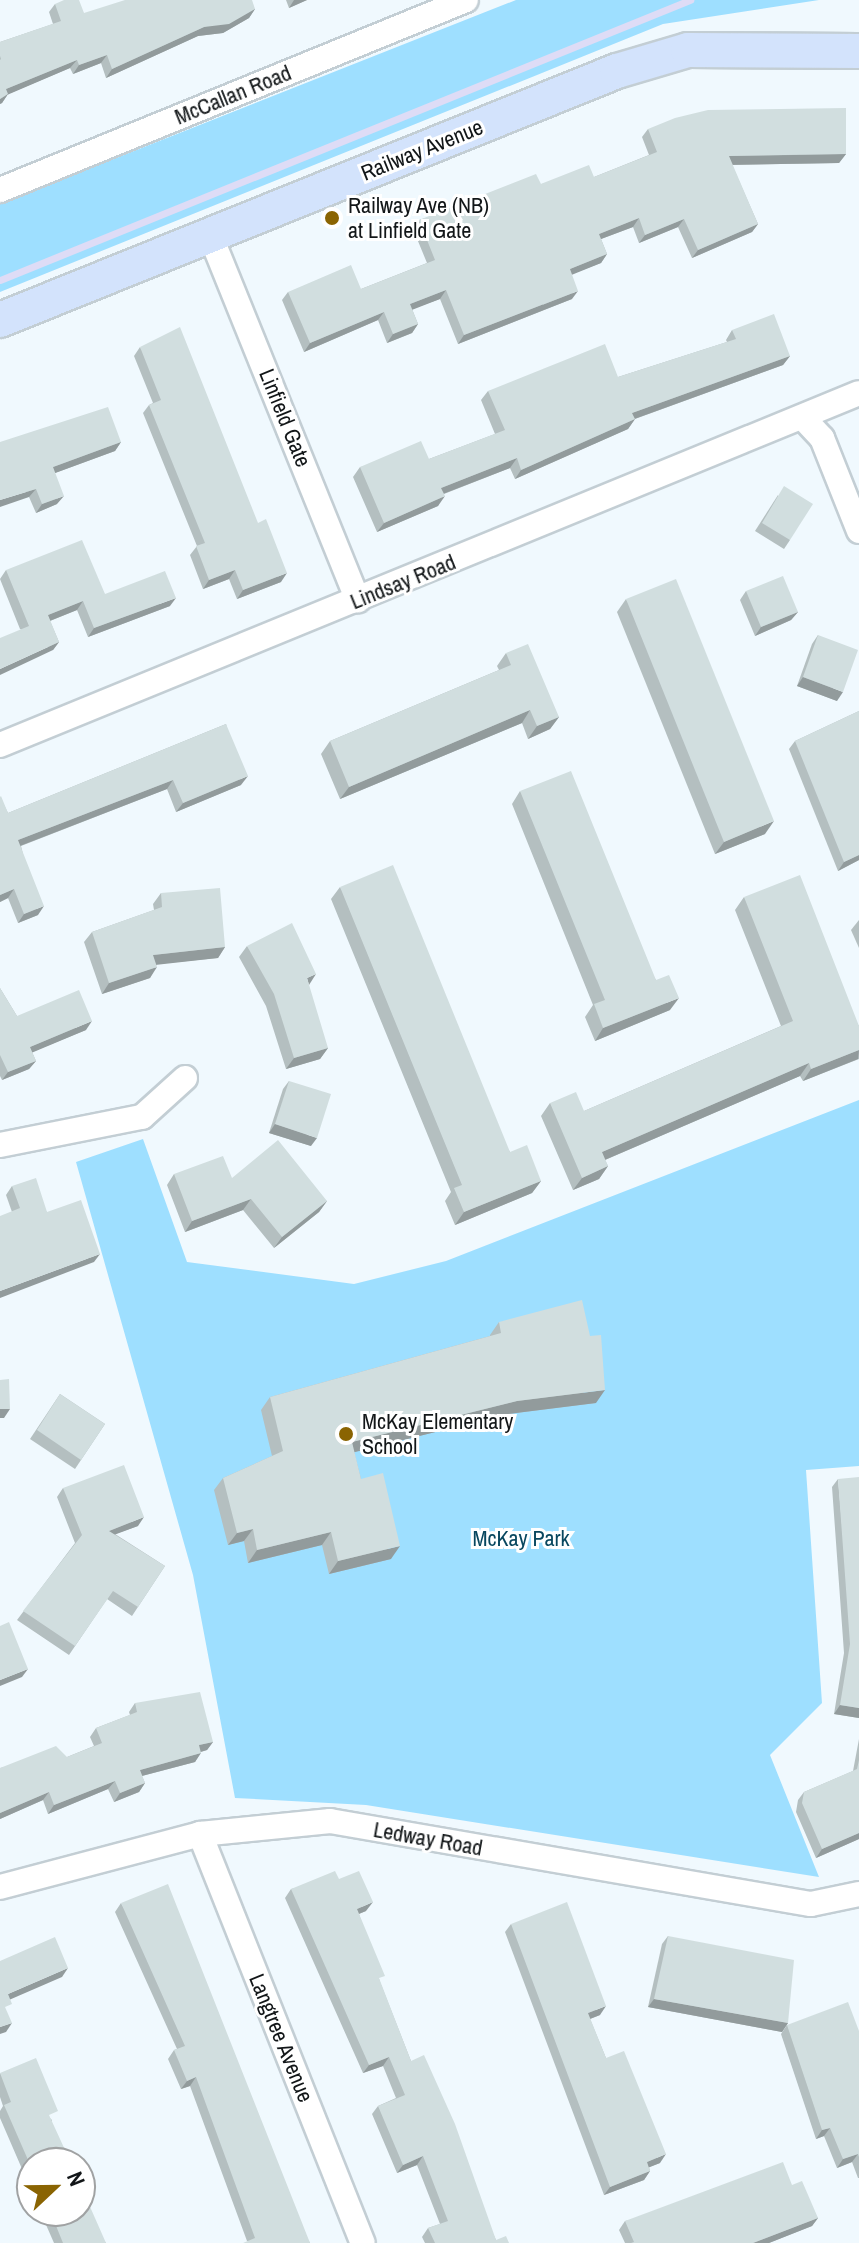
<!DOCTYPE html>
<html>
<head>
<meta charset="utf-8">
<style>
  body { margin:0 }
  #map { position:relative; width:859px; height:2243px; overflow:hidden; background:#f0f9fe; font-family:"Archivo Narrow",sans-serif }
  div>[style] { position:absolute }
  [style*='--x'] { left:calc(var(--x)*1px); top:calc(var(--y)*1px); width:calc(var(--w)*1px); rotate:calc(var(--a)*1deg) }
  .green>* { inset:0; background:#9edfff }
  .stream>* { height:7px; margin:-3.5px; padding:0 3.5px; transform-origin:3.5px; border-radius:3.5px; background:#dedcf6 }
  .roads { filter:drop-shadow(2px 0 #c3ced4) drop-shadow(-2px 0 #c3ced4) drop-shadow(0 2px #c3ced4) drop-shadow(0 -2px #c3ced4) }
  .street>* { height:24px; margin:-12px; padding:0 12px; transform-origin:12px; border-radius:12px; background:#fff }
  .secondary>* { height:34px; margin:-17px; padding:0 17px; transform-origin:17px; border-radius:17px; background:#d3e3fc }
  .wall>* { inset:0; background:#b4bfc0 }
  .shaded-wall>* { inset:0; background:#929b9c }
  .building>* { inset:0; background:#d1dedf }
  .dots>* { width:22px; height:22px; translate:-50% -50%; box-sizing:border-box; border:4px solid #fff; border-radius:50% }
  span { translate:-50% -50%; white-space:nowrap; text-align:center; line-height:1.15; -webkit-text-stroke:6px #fff; paint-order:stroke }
  .street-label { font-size:22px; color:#121618 }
  .poi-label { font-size:22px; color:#121618 }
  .left { translate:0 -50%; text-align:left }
  .park-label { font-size:22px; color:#08475f }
  .north { position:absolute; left:16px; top:2147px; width:80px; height:80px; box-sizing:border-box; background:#fff; border:2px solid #a0a2a3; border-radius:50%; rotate:68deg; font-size:22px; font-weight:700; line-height:32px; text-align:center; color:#121618 }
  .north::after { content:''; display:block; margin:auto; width:28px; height:36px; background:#8a6402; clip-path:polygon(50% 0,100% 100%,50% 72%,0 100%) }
</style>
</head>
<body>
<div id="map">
  <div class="green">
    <i style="clip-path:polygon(516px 0,819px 0,663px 24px,0 292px,0 204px)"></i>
    <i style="clip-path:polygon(859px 1100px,859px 1466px,806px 1470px,822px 1703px,770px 1755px,819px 1877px,366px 1805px,235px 1798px,193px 1575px,76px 1162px,143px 1139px,187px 1262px,354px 1284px,446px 1261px)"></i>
  </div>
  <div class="stream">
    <i style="--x:0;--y:280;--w:745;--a:-22.09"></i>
  </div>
  <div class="roads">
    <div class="street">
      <i style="--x:0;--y:190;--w:503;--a:-22.18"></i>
      <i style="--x:211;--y:237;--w:392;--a:68"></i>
      <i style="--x:805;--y:420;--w:25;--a:47"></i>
      <i style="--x:822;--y:438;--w:100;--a:68.3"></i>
      <i style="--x:0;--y:745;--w:928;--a:-22.28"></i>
      <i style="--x:0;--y:1145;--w:145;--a:-11.2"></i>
      <i style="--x:142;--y:1117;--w:58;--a:-42.2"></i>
      <i style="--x:200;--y:1834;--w:440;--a:68.3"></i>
      <i style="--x:0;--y:1887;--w:207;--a:-14.8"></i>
      <i style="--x:200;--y:1834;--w:131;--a:-5.7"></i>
      <i style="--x:330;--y:1821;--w:488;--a:9.8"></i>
      <i style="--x:811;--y:1904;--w:49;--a:-11.8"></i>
    </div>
    <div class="secondary">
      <i style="--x:0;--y:320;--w:665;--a:-21.98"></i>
      <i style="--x:617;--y:71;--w:74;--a:-16.5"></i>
      <i style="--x:688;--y:50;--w:171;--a:0.3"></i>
    </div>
  </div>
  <div class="wall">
    <i style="clip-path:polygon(286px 0,307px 0,289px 8px)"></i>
    <i style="clip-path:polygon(55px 4px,84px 13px,255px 9px,249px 18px,223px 33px,198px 36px,106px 78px,101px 63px,73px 74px,70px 68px,8px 94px,2px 103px,0 104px,0 42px,53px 24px,49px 12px)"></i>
    <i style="clip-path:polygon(648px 129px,846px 154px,839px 163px,732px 165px,758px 224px,752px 232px,692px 258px,678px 227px,639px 243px,633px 227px,601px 239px,607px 254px,601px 263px,572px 274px,572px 299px,458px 344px,440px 299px,412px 309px,418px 324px,412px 333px,387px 343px,378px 320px,304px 352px,282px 300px,288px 292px,361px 289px,427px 263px,413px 229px,419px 220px,541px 184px,594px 177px,649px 155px,642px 137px)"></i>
    <i style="clip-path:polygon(732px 330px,790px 356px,783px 365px,635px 419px,628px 429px,515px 479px,510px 468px,444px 494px,438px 506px,377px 532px,353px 477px,360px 467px,429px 459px,495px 434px,481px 400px,488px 391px,618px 377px,727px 342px,726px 340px)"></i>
    <i style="clip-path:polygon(140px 347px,281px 582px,237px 599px,229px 579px,203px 589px,190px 555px,197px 546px,143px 413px,149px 405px,153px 403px,134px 356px)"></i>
    <i style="clip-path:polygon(0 442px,121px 442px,115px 451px,55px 473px,57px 504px,36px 513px,29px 497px)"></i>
    <i style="clip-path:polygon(778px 495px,790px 540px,784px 549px,755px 531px)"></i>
    <i style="clip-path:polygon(6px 570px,105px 594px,170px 606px,88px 637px,77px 610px,50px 621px,59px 642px,53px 650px,20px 629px,0 579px)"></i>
    <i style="clip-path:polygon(746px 591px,798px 612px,791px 620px,755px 636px,740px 600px)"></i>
    <i style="clip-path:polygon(626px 599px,765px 834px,715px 854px,617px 612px)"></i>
    <i style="clip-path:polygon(818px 635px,837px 701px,797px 686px,812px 644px)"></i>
    <i style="clip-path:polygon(506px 653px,559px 717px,550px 729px,528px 739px,522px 723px,340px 799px,321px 754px,330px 741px,499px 670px,497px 666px)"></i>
    <i style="clip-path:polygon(859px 711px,859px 860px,838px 871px,789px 749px,795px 741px)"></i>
    <i style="clip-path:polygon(226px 724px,241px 785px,176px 812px,167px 789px,21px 846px,38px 915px,18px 923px,8px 898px,0 902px,0 797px,8px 813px)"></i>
    <i style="clip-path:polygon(520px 791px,656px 980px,670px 1010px,595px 1041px,585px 1017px,593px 1005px,512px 804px)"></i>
    <i style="clip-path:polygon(340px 887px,510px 1152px,541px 1181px,532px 1193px,455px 1225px,445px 1201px,451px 1192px,331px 899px)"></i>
    <i style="clip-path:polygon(161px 893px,225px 947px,218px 958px,157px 964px,150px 978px,102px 994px,84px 942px,92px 932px,154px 910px,153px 904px)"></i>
    <i style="clip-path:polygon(744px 897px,859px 1026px,859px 1059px,803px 1081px,800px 1076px,605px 1160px,608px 1166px,599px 1179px,573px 1190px,541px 1116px,550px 1103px,584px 1111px,781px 1026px,735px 910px)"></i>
    <i style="clip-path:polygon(859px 920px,859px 948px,851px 930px)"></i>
    <i style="clip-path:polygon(247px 946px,328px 1048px,320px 1059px,286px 1069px,266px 1006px,239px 957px)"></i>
    <i style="clip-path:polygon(0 988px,17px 1016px,86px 1030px,32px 1052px,36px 1061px,29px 1069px,2px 1080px,0 1076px)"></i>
    <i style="clip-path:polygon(289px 1081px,311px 1146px,269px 1133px,283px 1089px)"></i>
    <i style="clip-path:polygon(174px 1174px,232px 1178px,327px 1201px,319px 1212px,274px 1248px,243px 1210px,185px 1232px,167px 1185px)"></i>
    <i style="clip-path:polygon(12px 1186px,47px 1212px,94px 1262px,12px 1212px,6px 1195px)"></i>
    <i style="clip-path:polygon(499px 1322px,596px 1403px,508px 1414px,354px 1452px,361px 1479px,391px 1559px,329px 1574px,322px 1545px,248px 1563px,244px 1541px,228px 1545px,214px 1490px,223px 1478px,272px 1456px,261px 1410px,270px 1397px,490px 1336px,490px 1335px)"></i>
    <i style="clip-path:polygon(60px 1394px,105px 1424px,75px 1469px,30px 1439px)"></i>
    <i style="clip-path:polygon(838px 1479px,859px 1718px,834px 1714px,844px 1653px,832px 1487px)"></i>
    <i style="clip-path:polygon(63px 1488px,138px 1526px,115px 1534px,165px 1566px,132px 1616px,107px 1599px,69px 1655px,17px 1620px,75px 1543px,57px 1497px)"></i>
    <i style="clip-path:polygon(135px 1703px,213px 1742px,207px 1750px,201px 1752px,195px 1762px,142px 1776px,145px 1783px,139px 1792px,114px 1802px,108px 1789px,48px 1814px,43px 1800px,0 1819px,0 1768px,67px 1757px,94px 1746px,90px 1737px,96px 1728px,130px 1715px,129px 1712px)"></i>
    <i style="clip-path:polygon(859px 1739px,859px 1839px,816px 1858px,796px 1812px,798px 1800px,804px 1792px,853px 1771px)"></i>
    <i style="clip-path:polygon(339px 1879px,366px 1911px,359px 1914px,380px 1982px,411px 2061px,496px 2240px,509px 2243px,425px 2243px,422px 2237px,428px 2228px,440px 2224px,417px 2165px,397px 2173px,372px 2114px,378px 2106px,396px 2098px,383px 2066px,363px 2073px,285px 1898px,291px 1889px)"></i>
    <i style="clip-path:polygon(121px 1903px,310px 2243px,247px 2241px,190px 2086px,181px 2089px,168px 2059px,174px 2050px,177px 2049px,115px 1912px)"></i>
    <i style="clip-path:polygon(511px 1924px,600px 2015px,590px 2019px,606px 2058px,660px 2163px,649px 2167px,650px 2171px,644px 2180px,604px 2195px,505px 1932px)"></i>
    <i style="clip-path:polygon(668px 1936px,788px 2023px,782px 2032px,648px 2007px,662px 1944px)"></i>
    <i style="clip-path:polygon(787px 2025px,859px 2031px,859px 2178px,858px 2178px,852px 2162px,837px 2168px,824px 2136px,816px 2139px,781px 2034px)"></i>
    <i style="clip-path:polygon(0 2073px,52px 2120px,32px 2163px,32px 2192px,0 2118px,0 2111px,3px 2106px,0 2097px)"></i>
    <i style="clip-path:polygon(792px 2185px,818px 2218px,812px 2226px,769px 2243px,625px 2243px,619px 2230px,625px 2221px)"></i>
    <i style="clip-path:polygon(40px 2211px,80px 2211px,106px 2243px,54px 2243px)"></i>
  </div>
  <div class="shaded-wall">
    <i style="clip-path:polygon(294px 0,307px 0,289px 8px)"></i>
    <i style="clip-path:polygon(255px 9px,249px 18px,223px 33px,198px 36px,106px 78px,112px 69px,204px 27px)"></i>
    <i style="clip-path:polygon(107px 55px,101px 63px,73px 74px,79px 65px)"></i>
    <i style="clip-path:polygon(77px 60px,70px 68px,0 98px,6px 89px)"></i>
    <i style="clip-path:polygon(8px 94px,2px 103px,0 104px,0 99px)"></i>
    <i style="clip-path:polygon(846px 154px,839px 163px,723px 165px,729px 156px)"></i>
    <i style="clip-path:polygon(639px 218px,633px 227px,593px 242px,599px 234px)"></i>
    <i style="clip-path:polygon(684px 219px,678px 227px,639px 243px,645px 235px)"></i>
    <i style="clip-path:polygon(758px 224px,752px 232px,692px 258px,698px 250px)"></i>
    <i style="clip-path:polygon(607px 254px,601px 263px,564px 278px,570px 269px)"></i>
    <i style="clip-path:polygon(446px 290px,440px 299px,404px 313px,410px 304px)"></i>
    <i style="clip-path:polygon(578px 291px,572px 299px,458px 344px,464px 335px)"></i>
    <i style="clip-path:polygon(384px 312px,378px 320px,304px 352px,310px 343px)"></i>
    <i style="clip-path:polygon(418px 324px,412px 333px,387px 343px,393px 334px)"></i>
    <i style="clip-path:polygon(790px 356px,783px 365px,626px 422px,632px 413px)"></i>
    <i style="clip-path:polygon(635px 419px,628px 429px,515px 479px,521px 470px)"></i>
    <i style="clip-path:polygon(121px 442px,115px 451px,47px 476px,53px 467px)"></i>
    <i style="clip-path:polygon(517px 458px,510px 468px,435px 497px,441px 488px)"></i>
    <i style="clip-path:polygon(36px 489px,29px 497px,0 507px,0 500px)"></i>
    <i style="clip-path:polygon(64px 496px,57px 504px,36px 513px,42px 504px)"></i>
    <i style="clip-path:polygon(445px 496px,438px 506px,377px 532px,384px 523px)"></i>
    <i style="clip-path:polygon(235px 570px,229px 579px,203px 589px,209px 580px)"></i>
    <i style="clip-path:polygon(287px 573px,281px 582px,237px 599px,243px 590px)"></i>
    <i style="clip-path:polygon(176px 598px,170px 606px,88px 637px,94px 628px)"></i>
    <i style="clip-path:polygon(83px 601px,77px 610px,42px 624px,48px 615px)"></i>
    <i style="clip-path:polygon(798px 612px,791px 620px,755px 636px,761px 627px)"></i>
    <i style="clip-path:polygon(59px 642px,53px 650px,0 675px,0 669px)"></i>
    <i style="clip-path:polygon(803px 677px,843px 692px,837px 701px,797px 686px)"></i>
    <i style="clip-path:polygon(530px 710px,522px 723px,340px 799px,349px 787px)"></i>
    <i style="clip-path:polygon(559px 717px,550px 729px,528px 739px,537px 726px)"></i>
    <i style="clip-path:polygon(248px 776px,241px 785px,176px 812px,183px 803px)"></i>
    <i style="clip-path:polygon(173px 780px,167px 789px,12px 849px,18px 840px)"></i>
    <i style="clip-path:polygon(774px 821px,765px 834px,715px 854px,724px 842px)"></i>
    <i style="clip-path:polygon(859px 855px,859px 860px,838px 871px,844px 862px)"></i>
    <i style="clip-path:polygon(14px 889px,8px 898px,0 902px,0 895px)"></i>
    <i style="clip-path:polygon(44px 906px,38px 915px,18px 923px,24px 914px)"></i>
    <i style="clip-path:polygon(225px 947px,218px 958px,146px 966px,153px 955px)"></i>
    <i style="clip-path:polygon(157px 967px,150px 978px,102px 994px,109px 983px)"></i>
    <i style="clip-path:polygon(316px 974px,309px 985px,307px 978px)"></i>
    <i style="clip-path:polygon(679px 998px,670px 1010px,595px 1041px,603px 1028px)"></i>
    <i style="clip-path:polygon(92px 1021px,86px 1030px,24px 1056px,30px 1047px)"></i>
    <i style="clip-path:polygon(328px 1048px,320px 1059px,286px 1069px,294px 1058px)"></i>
    <i style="clip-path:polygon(859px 1050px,858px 1059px,803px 1081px,811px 1069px)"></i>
    <i style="clip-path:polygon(36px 1061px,29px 1069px,2px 1080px,8px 1072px)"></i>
    <i style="clip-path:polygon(809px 1063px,800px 1076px,593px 1165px,602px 1152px)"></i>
    <i style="clip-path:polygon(275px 1124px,317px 1138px,311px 1146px,269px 1133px)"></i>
    <i style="clip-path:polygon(608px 1166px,599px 1179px,573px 1190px,582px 1178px)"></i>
    <i style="clip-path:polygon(541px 1181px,532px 1193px,455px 1225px,464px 1212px)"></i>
    <i style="clip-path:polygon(251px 1199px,243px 1210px,185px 1232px,192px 1221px)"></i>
    <i style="clip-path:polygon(327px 1201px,319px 1212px,274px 1248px,282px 1237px)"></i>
    <i style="clip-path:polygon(100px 1254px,94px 1262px,0 1298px,0 1291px)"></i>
    <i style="clip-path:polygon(605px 1390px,596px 1403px,508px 1414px,343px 1455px,352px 1442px,517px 1401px)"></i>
    <i style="clip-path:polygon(0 1409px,10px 1409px,4px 1418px,0 1418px)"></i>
    <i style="clip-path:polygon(144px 1517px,138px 1526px,103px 1539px,109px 1531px)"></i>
    <i style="clip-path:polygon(253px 1529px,244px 1541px,228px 1545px,237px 1533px)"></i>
    <i style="clip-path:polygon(331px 1532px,322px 1545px,248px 1563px,257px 1550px)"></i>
    <i style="clip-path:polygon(400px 1546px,391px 1559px,329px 1574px,338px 1561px)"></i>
    <i style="clip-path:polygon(28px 1669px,22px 1677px,0 1686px,0 1680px)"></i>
    <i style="clip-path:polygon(840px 1705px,859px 1708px,859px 1718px,834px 1714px)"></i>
    <i style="clip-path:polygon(213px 1742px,207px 1750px,193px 1754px,199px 1745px)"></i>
    <i style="clip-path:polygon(201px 1753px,195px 1762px,134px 1778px,140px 1770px)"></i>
    <i style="clip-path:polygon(115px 1781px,108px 1789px,48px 1814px,54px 1805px)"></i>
    <i style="clip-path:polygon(145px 1783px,139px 1792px,114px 1802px,120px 1793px)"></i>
    <i style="clip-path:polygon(49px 1792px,43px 1800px,0 1819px,0 1813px)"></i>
    <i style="clip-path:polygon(859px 1833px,859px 1839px,816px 1858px,822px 1849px)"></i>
    <i style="clip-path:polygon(373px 1902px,366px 1911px,351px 1917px,357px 1909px)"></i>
    <i style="clip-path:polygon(68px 1968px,62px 1977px,2px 2003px,8px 1994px)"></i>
    <i style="clip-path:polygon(654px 1999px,788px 2023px,782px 2032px,648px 2007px)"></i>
    <i style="clip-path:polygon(606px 2006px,600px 2015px,582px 2022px,588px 2013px)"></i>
    <i style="clip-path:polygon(12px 2023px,6px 2032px,0 2034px,0 2027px)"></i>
    <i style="clip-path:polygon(389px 2057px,383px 2066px,363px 2073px,369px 2065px)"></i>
    <i style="clip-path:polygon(196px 2077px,190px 2086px,181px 2089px,187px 2081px)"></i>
    <i style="clip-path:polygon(830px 2128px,824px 2136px,816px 2139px,822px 2130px)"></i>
    <i style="clip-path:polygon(666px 2154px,660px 2163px,640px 2171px,647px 2162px)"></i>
    <i style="clip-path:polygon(858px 2154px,852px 2162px,837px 2168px,843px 2159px)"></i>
    <i style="clip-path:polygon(423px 2156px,417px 2165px,397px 2173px,403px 2165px)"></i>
    <i style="clip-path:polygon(650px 2171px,644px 2180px,604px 2195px,610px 2187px)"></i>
    <i style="clip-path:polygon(818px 2218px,812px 2226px,769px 2243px,753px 2243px)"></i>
  </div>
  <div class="building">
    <i style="clip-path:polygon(64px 0,79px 0,84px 13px,125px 0,252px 0,255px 9px,229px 24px,204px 27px,112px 69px,107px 55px,79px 65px,77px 60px,6px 89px,8px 94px,0 99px,0 60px,1px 59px,0 56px,0 42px,61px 21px,55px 4px)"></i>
    <i style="clip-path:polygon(846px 108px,846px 154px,729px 156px,758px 224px,698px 250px,684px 219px,645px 235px,639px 218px,599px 234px,607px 254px,570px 269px,578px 291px,464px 335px,446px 290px,410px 304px,418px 324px,393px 334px,384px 312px,310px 343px,288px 292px,351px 265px,361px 289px,435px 260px,419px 220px,536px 174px,541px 184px,589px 165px,594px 177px,657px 152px,648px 129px,675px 118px,708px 110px)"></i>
    <i style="clip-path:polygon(774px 314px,790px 356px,632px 413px,635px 419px,521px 470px,517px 458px,441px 488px,445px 496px,384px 523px,360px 467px,421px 441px,429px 459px,505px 430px,488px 391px,605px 344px,618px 377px,736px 339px,732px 330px)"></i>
    <i style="clip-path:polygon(180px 327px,258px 523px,266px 519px,287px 573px,243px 590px,235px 570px,209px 580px,196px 546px,205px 543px,149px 405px,161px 400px,140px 347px)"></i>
    <i style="clip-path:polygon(108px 407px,121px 442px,53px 467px,64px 496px,42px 504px,36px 489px,0 500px,0 442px)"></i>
    <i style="clip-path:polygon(784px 486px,813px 504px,790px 540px,762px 523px)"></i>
    <i style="clip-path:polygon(82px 540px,105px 594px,165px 571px,176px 598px,94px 628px,83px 601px,48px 615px,59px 642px,0 669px,0 638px,29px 626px,6px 570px)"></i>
    <i style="clip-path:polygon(783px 576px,798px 612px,761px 627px,746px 591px)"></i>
    <i style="clip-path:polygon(676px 579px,774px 821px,724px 842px,626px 599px)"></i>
    <i style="clip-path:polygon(818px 635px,858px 650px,843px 692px,803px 677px)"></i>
    <i style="clip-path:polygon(528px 644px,559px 717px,537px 726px,530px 710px,349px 787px,330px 741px,511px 665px,506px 653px)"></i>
    <i style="clip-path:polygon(859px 711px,859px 855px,844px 862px,795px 741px)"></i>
    <i style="clip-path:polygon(226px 724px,248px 776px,183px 803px,173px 780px,18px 840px,44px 906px,24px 914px,14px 889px,0 895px,0 797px,1px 796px,8px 813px)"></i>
    <i style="clip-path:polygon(571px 771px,656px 980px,669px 975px,679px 998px,603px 1028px,594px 1004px,605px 1000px,520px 791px)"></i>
    <i style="clip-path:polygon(393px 865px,510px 1152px,527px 1145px,541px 1181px,464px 1212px,454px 1188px,462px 1185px,340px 887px)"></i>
    <i style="clip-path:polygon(800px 875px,859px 1026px,859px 1050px,811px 1069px,809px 1063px,602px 1152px,608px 1166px,582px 1178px,550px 1103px,576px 1092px,584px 1111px,793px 1021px,744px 897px)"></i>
    <i style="clip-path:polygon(220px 888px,225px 947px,153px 955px,157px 967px,109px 983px,92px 932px,162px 907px,161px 893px)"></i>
    <i style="clip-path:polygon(292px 923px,316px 974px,307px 978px,328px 1048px,294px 1058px,274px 994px,247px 946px)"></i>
    <i style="clip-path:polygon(0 988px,17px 1016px,79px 990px,92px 1021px,30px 1047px,36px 1061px,8px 1072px,0 1055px)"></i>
    <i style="clip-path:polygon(289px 1081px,331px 1094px,317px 1138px,275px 1124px)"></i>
    <i style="clip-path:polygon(278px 1140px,327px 1201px,282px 1237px,251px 1199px,192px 1221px,174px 1174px,223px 1156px,232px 1178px)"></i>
    <i style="clip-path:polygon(36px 1178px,47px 1212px,81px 1200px,100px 1254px,0 1291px,0 1216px,20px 1208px,12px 1186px)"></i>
    <i style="clip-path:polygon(582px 1300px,590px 1336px,601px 1335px,605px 1390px,517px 1401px,352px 1442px,361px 1479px,383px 1473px,400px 1546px,338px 1561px,331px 1532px,257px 1550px,253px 1529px,237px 1533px,223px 1478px,283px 1451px,270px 1397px,501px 1333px,499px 1322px)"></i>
    <i style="clip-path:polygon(9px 1379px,10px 1409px,0 1409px,0 1380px)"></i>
    <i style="clip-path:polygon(60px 1394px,105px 1424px,81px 1460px,37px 1430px)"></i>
    <i style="clip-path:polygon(124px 1465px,144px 1517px,109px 1531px,165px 1566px,138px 1607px,113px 1591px,75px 1646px,23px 1611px,82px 1535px,63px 1488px)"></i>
    <i style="clip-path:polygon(859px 1477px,859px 1708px,840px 1705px,850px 1644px,838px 1479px)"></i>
    <i style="clip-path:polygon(9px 1622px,28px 1669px,0 1680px,0 1626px)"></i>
    <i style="clip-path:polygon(200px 1692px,213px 1742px,199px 1745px,201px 1753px,140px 1770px,145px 1783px,120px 1793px,115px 1781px,54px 1805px,49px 1792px,0 1813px,0 1768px,56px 1746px,67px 1757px,102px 1743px,96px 1728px,137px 1712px,135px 1703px)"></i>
    <i style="clip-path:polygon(859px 1760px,859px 1833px,822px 1849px,802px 1803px,804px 1792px,857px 1769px)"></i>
    <i style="clip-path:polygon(335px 1871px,339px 1879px,359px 1871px,373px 1902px,357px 1909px,385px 1976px,379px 1978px,411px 2061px,424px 2055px,455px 2124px,496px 2240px,506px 2236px,509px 2243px,435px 2243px,428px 2228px,448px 2221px,423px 2156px,403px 2165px,378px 2106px,405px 2095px,389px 2057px,369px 2065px,291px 1889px)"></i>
    <i style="clip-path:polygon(168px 1884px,310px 2243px,243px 2243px,255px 2238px,196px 2077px,187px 2081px,174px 2050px,185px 2046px,121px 1903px)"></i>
    <i style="clip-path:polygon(567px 1902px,606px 2006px,588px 2013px,606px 2058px,624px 2051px,666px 2154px,647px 2162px,650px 2171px,610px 2187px,511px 1924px)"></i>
    <i style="clip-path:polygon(668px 1936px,794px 1960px,788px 2023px,654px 1999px)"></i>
    <i style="clip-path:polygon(55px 1937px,68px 1968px,8px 1994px,12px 2004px,5px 2007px,12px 2023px,0 2027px,0 1961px)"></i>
    <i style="clip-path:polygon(848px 2002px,859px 2031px,859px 2157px,858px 2154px,843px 2159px,830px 2128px,822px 2130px,787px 2025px)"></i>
    <i style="clip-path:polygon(36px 2058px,58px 2111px,49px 2115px,71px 2163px,32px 2163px,32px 2169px,4px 2105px,11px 2102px,0 2073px)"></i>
    <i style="clip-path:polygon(783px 2162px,792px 2185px,802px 2181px,818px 2218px,753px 2243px,631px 2243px,634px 2242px,625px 2221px)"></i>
    <i style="clip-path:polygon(80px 2184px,106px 2243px,63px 2243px,50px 2211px,80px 2211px)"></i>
  </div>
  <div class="dots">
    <i style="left:332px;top:218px;background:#8a6402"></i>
    <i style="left:346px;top:1434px;background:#8a6402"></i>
  </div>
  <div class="street-label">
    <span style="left:233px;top:95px;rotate:-22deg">McCallan Road</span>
    <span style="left:422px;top:150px;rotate:-22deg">Railway Avenue</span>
    <span style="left:285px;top:418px;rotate:68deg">Linfield Gate</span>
    <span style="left:403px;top:582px;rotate:-22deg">Lindsay Road</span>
    <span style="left:428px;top:1839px;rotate:10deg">Ledway Road</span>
    <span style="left:281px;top:2038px;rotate:68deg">Langtree Avenue</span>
  </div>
  <div class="poi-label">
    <span class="left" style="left:348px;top:218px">Railway Ave (NB)<br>at Linfield Gate</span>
    <span class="left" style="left:362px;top:1434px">McKay Elementary<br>School</span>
  </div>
  <div class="park-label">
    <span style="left:521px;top:1539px">McKay Park</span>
  </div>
  <div class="north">N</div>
</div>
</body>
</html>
